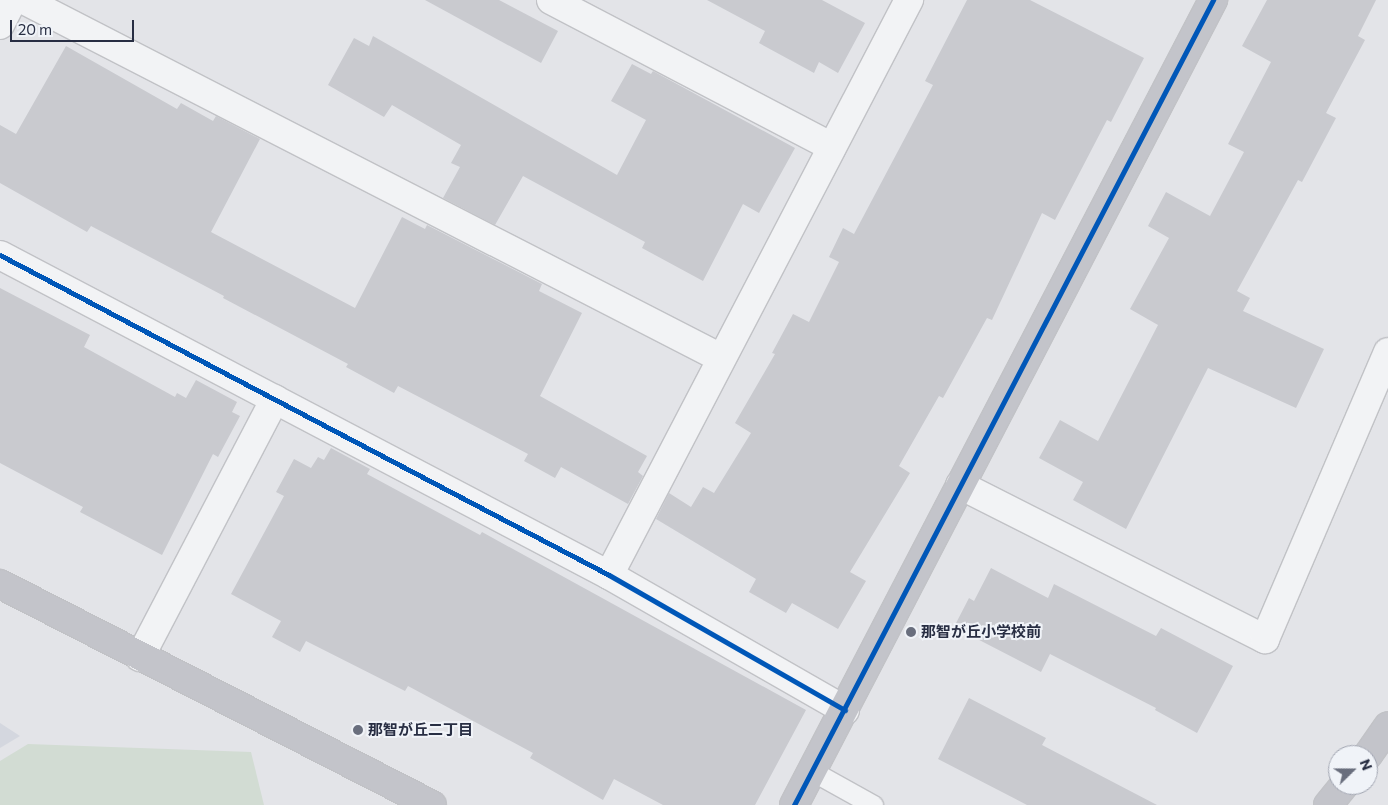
<!DOCTYPE html>
<html>
<head>
<meta charset="utf-8">
<style>
  body { margin:0 }
  #map { position:relative; width:1388px; height:805px; overflow:hidden; background:#e3e4e8; font-family:Commissioner,"Noto Sans JP",sans-serif }
  div>[style] { position:absolute }
  [style*='--x'] { left:calc(var(--x)*1px); top:calc(var(--y)*1px); width:calc(var(--w)*1px); rotate:calc(var(--a)*1deg) }
  .built>* { inset:0; background:#d4d7df }
  .green>* { inset:0; background:#d2dcd3 }
  .building>* { inset:0; background:#c9cacf }
  .roads { filter:drop-shadow(1px 0 #c1c2c6) drop-shadow(-1px 0 #c1c2c6) drop-shadow(0 1px #c1c2c6) drop-shadow(0 -1px #c1c2c6) }
  .lane>* { height:19px; margin:-9.5px; padding:0 9.5px; transform-origin:9.5px; border-radius:9.5px; background:#f2f3f5 }
  .street>* { height:28px; margin:-14px; padding:0 14px; transform-origin:14px; border-radius:14px; background:#f2f3f5 }
  .secondary>* { height:28px; margin:-14px; padding:0 14px; transform-origin:14px; border-radius:14px; background:#c3c4ca }
  .cycleway>* { height:5px; margin:-2.5px; padding:0 2.5px; transform-origin:2.5px; border-radius:2.5px; background:#0057b8 }
  .dots>* { width:14px; height:14px; translate:-50% -50%; box-sizing:border-box; border:2px solid #f0f3f8; border-radius:50% }
  span { translate:-50% -50%; white-space:nowrap; text-align:center; line-height:1.15; -webkit-text-stroke:4px #f0f3f8; paint-order:stroke }
  .poi-label { font-size:15px; color:#282e43; font-weight:700 }
  .left { translate:0 -50%; text-align:left }
  .north { position:absolute; left:1328px; top:745px; width:50px; height:50px; box-sizing:border-box; background:#f0f3f8; border:1px solid #a0a4b0; border-radius:50%; rotate:68deg; font-size:14px; font-weight:700; line-height:20px; text-align:center; color:#282e43 }
  .north::after { content:''; display:block; margin:auto; width:18px; height:22px; background:#696e7d; clip-path:polygon(50% 0,100% 100%,50% 72%,0 100%) }
  .scale { position:absolute; left:10px; top:20px; width:124px; height:22px; box-sizing:border-box; border:2px solid #282e43; border-top:0; padding-left:6px; font-size:15px; line-height:18px; white-space:nowrap; color:#282e43; -webkit-text-stroke:4px #f0f3f8; paint-order:stroke }
</style>
</head>
<body>
<div id="map">
  <div class="built">
    <i style="clip-path:polygon(0 723px,20px 736px,0 748px)"></i>
  </div>
  <div class="green">
    <i style="clip-path:polygon(28px 744px,251px 752px,264px 805px,0 805px,0 761px)"></i>
  </div>
  <div class="building">
    <i style="clip-path:polygon(425px 0,499px 0,558px 31px,541px 63px)"></i>
    <i style="clip-path:polygon(707px 0,822px 0,865px 23px,838px 73px,819px 62px,814px 73px,759px 43px,765px 31px)"></i>
    <i style="clip-path:polygon(967px 0,1030px 0,1144px 58px,1111px 122px,1107px 120px,1055px 220px,1042px 213px,992px 320px,987px 318px,943px 398px,939px 396px,899px 466px,910px 473px,850px 572px,866px 581px,838px 629px,792px 603px,786px 613px,749px 592px,756px 579px,656px 519px,669px 493px,691px 507px,703px 487px,714px 493px,751px 433px,735px 423px,775px 354px,772px 353px,793px 314px,809px 322px,839px 262px,829px 257px,843px 228px,854px 234px,933px 85px,925px 81px)"></i>
    <i style="clip-path:polygon(1267px 0,1376px 0,1358px 36px,1365px 40px,1326px 113px,1336px 118px,1302px 182px,1298px 180px,1237px 291px,1250px 298px,1243px 311px,1324px 349px,1296px 408px,1208px 368px,1126px 529px,1073px 500px,1083px 482px,1039px 458px,1060px 420px,1098px 441px,1158px 325px,1130px 309px,1169px 238px,1148px 226px,1166px 192px,1210px 216px,1244px 152px,1228px 144px,1271px 62px,1242px 46px)"></i>
    <i style="clip-path:polygon(373px 36px,617px 175px,646px 120px,611px 101px,632px 64px,651px 74px,653px 71px,795px 148px,759px 213px,743px 204px,703px 281px,642px 248px,645px 242px,523px 176px,495px 225px,443px 198px,460px 167px,451px 163px,461px 145px,392px 105px,384px 117px,328px 85px,354px 38px,369px 46px)"></i>
    <i style="clip-path:polygon(66px 46px,177px 109px,181px 103px,213px 121px,216px 116px,260px 139px,211px 232px,355px 308px,402px 217px,425px 229px,427px 225px,542px 284px,539px 291px,582px 313px,540px 396px,647px 456px,638px 472px,643px 476px,628px 504px,561px 467px,555px 478px,524px 461px,528px 454px,398px 386px,394px 393px,346px 367px,348px 364px,223px 298px,224px 296px,91px 226px,87px 232px,0 183px,0 125px,16px 134px)"></i>
    <i style="clip-path:polygon(0 288px,90px 335px,84px 347px,175px 397px,177px 393px,186px 398px,196px 380px,237px 402px,232px 412px,240px 416px,218px 457px,213px 454px,162px 555px,80px 512px,83px 507px,0 463px)"></i>
    <i style="clip-path:polygon(331px 448px,370px 469px,367px 474px,480px 535px,482px 532px,806px 710px,755px 805px,663px 805px,614px 779px,603px 800px,530px 758px,533px 753px,408px 686px,405px 691px,306px 641px,300px 652px,272px 637px,281px 621px,231px 594px,284px 496px,276px 492px,294px 459px,311px 468px,318px 457px,324px 460px)"></i>
    <i style="clip-path:polygon(991px 568px,1048px 598px,1054px 584px,1156px 636px,1161px 628px,1233px 666px,1197px 733px,1155px 710px,1156px 708px,1050px 654px,1041px 672px,954px 627px,969px 598px,974px 601px)"></i>
    <i style="clip-path:polygon(969px 698px,1046px 738px,1042px 745px,1157px 805px,1027px 805px,938px 759px)"></i>
  </div>
  <div class="roads">
    <div class="lane">
      <i style="--x:812;--y:771;--w:70;--a:29.1"></i>
    </div>
    <div class="street">
      <i style="--x:24;--y:0;--w:784;--a:27.19"></i>
      <i style="--x:551;--y:0;--w:317;--a:27.6"></i>
      <i style="--x:0;--y:25;--w:28;--a:-63"></i>
      <i style="--x:0;--y:255;--w:688;--a:27.72"></i>
      <i style="--x:609;--y:575;--w:272;--a:29.8"></i>
      <i style="--x:960;--y:485;--w:342;--a:26.8"></i>
      <i style="--x:1265;--y:639;--w:312;--a:-66.8"></i>
      <i style="--x:609;--y:575;--w:649;--a:-62.45"></i>
      <i style="--x:140;--y:657;--w:291;--a:-62.4"></i>
    </div>
    <div class="secondary">
      <i style="--x:0;--y:584;--w:485;--a:27.1"></i>
      <i style="--x:1368;--y:755;--w:35;--a:-55"></i>
      <i style="--x:794;--y:805;--w:908;--a:-62.5"></i>
      <i style="--x:1328;--y:805;--w:26;--a:-51"></i>
    </div>
  </div>
  <div class="cycleway">
    <i style="--x:0;--y:255;--w:688;--a:27.72"></i>
    <i style="--x:609;--y:575;--w:272;--a:29.8"></i>
    <i style="--x:794;--y:805;--w:908;--a:-62.5"></i>
  </div>
  <div class="dots">
    <i style="left:911px;top:632px;background:#696e7d"></i>
    <i style="left:358px;top:730px;background:#696e7d"></i>
  </div>
  <div class="poi-label">
    <span class="left" style="left:921px;top:632px">那智が丘小学校前</span>
    <span class="left" style="left:368px;top:730px">那智が丘二丁目</span>
  </div>
  <div class="north">N</div>
  <div class="scale">20 m</div>
</div>
</body>
</html>
